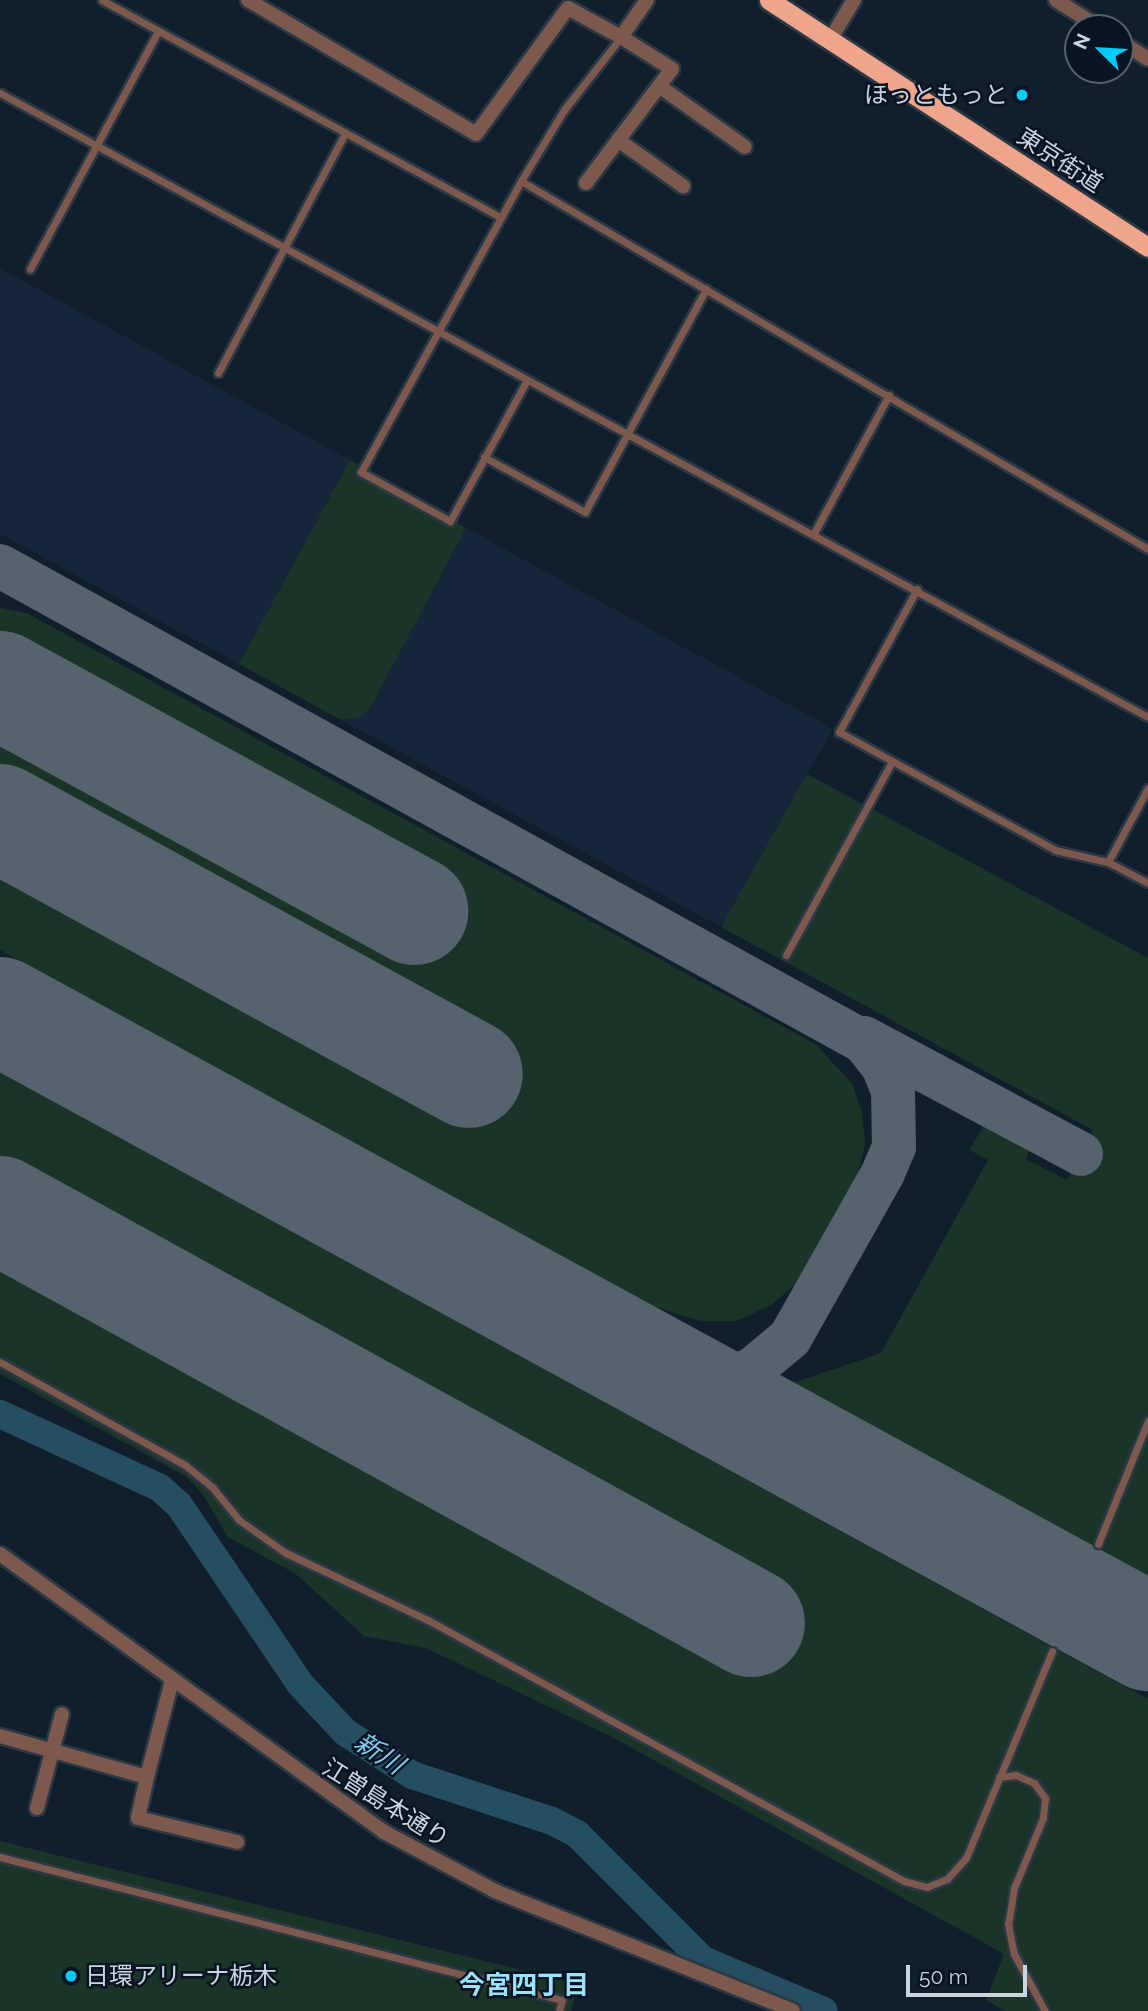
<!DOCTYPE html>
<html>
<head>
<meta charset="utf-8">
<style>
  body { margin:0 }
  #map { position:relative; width:1148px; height:2011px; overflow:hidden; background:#111e2c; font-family:Raleway,"Noto Sans JP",sans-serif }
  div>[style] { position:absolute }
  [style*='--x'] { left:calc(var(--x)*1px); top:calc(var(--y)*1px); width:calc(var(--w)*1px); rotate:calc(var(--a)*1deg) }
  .built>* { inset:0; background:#15263a }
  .green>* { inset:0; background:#1a3528 }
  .river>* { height:28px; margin:-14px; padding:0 14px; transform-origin:14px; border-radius:14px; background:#254f60 }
  .taxiway>* { height:44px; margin:-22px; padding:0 22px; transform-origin:22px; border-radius:22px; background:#56626e }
  .runway>* { height:108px; margin:-54px; padding:0 54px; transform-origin:54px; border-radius:54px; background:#56626e }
  .roads { filter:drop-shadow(2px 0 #2b3845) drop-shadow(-2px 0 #2b3845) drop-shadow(0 2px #2b3845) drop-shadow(0 -2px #2b3845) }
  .service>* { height:7px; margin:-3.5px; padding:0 3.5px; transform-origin:3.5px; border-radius:3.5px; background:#7d594d }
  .minor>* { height:14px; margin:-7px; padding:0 7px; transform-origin:7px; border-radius:7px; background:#7d594d }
  .tertiary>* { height:14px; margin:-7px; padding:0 7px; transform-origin:7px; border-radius:7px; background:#7d594d }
  .trunk>* { height:19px; margin:-9.5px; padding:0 9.5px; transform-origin:9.5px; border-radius:9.5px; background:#eea58b }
  .dots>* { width:19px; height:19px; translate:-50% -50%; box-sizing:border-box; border:4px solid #081422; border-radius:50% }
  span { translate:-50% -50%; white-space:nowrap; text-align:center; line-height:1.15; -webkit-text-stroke:5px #081422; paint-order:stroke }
  .poi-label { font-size:24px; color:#ccd5df }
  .right { translate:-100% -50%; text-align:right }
  .left { translate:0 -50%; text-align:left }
  .street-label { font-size:24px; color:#ccd5df }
  .water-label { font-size:26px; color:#83cbeb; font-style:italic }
  .neighbourhood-label { font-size:26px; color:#9ae3fc; font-weight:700 }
  .north { position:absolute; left:1064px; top:14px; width:70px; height:70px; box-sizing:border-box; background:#081422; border:2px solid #56616e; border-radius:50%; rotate:294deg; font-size:19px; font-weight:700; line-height:28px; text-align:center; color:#ccd5df }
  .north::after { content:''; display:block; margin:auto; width:24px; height:32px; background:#01cbf9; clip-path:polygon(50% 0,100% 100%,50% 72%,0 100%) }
  .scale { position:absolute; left:906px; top:1965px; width:121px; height:32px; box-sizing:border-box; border:4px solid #ccd5df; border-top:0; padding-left:9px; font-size:21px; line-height:24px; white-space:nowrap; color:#ccd5df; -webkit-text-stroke:5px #081422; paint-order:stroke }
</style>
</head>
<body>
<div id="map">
  <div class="built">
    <i style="clip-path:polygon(0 268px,350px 460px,239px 664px,0 534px)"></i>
    <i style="clip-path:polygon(466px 528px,833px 729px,721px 927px,341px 720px,357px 718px,369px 709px)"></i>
  </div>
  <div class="green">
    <i style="clip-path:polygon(350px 460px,466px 528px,369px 710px,357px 718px,341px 720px,239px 664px)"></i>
    <i style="clip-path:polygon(0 608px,27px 613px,817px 1045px,852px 1084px,862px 1112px,865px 1144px,858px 1175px,796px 1284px,771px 1305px,737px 1321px,700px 1321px,652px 1306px,0 950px)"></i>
    <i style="clip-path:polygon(807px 774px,1148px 958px,1148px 1577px,793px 1383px,881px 1353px,988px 1160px,969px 1150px,984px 1126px,1030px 1149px,1026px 1159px,1067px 1180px,1093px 1130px,721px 927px)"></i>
    <i style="clip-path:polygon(0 1072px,1148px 1699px,1148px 2011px,1005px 2011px,986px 2000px,1004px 1954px,614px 1738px,426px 1648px,364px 1636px,296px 1574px,228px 1537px,202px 1493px,185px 1476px,0 1374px)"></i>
    <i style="clip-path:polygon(0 1841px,578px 1984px,571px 2011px,0 2011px)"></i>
  </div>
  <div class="river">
    <i style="--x:0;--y:1414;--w:176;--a:24.8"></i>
    <i style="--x:160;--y:1488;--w:25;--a:42"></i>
    <i style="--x:179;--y:1505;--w:216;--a:55.9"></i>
    <i style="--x:300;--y:1684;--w:66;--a:46.8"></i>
    <i style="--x:345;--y:1732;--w:80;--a:32.7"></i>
    <i style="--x:412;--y:1775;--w:147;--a:18.2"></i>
    <i style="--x:552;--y:1821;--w:28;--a:27"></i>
    <i style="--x:577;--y:1834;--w:178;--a:45"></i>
    <i style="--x:703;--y:1960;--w:131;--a:22.9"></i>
  </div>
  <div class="taxiway">
    <i style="--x:0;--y:566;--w:986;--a:28.85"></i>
    <i style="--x:864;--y:1042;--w:31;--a:52"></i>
    <i style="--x:883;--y:1066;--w:27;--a:68"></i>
    <i style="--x:893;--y:1091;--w:56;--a:89"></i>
    <i style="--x:894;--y:1147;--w:28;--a:113"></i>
    <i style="--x:883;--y:1173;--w:189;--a:119.4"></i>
    <i style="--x:790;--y:1338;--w:47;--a:140.2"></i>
    <i style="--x:754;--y:1368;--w:34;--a:154"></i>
    <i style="--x:723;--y:1383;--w:32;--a:171"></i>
    <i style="--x:864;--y:1038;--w:246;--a:28.1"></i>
  </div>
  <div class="runway">
    <i style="--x:0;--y:685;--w:472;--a:28.6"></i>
    <i style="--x:0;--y:818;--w:534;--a:28.63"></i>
    <i style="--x:0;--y:1011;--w:1308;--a:28.6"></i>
    <i style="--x:0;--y:1210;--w:857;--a:28.81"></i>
  </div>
  <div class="roads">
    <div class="service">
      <i style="--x:102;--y:0;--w:453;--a:28.6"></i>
      <i style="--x:0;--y:93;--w:1307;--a:28.53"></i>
      <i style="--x:521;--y:181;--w:727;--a:30.41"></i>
      <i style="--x:30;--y:269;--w:270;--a:-61.7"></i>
      <i style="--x:218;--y:373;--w:272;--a:-62.1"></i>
      <i style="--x:527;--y:380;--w:161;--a:118.6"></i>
      <i style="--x:450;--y:521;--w:102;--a:-151.2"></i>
      <i style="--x:361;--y:472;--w:332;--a:-61.2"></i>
      <i style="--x:521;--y:181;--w:83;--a:-58.8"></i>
      <i style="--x:564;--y:110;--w:93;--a:-52"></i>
      <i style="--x:484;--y:457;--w:115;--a:28.6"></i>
      <i style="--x:585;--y:512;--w:254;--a:-61.5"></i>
      <i style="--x:814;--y:533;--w:157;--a:-61.5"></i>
      <i style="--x:917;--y:589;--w:163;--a:118.6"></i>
      <i style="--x:839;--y:732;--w:246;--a:28.6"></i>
      <i style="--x:1055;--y:850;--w:54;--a:12.8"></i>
      <i style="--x:1108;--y:862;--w:45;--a:27.7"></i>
      <i style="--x:1108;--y:862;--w:84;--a:-61.6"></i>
      <i style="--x:786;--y:955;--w:221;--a:-61.3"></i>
      <i style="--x:0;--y:1362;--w:212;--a:29.1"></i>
      <i style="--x:185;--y:1465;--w:36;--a:39"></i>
      <i style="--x:213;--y:1488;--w:41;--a:50.9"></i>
      <i style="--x:239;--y:1520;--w:57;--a:35.1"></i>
      <i style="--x:286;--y:1553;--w:157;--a:25.3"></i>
      <i style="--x:428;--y:1620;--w:543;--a:28.74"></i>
      <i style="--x:904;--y:1881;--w:24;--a:15"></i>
      <i style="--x:927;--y:1887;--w:22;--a:-22"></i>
      <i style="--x:947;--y:1879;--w:28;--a:-48"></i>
      <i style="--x:966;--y:1858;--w:224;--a:-67.4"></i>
      <i style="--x:1098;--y:1544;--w:133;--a:-67.9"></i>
      <i style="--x:999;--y:1777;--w:17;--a:-7"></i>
      <i style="--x:1016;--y:1775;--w:20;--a:24"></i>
      <i style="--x:1034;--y:1783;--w:19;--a:54"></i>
      <i style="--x:1045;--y:1798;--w:20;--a:96"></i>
      <i style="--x:1043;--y:1818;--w:76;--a:112.5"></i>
      <i style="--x:1014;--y:1888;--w:36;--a:99"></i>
      <i style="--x:1008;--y:1924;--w:31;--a:79"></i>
      <i style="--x:1014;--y:1954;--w:65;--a:61.5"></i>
      <i style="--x:0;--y:1857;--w:580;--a:14.28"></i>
      <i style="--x:562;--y:2000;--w:11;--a:105"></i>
    </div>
    <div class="minor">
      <i style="--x:248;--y:0;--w:264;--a:30.4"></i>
      <i style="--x:476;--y:134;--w:156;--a:-53.9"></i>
      <i style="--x:568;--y:8;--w:60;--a:28.7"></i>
      <i style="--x:621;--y:37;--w:45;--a:-54.9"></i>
      <i style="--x:1056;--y:0;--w:52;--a:32.5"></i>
      <i style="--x:1120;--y:41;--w:33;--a:33"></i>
      <i style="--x:659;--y:86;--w:105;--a:35.3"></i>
      <i style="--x:618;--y:140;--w:80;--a:35.3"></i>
      <i style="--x:586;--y:183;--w:143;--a:-53"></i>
      <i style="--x:672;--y:69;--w:60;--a:-147.9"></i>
      <i style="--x:0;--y:1736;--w:153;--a:15.6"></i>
      <i style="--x:147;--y:1777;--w:100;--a:-75.5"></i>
      <i style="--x:147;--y:1777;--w:42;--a:102.4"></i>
      <i style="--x:138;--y:1818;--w:102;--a:13.6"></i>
      <i style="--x:37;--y:1808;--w:97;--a:-75.1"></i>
    </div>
    <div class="tertiary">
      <i style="--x:830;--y:40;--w:47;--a:-59"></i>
      <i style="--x:0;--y:1554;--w:474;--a:35.9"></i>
      <i style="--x:384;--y:1832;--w:126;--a:28"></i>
      <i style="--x:495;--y:1891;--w:321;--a:21.9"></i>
    </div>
    <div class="trunk">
      <i style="--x:769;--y:0;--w:452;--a:33.1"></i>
    </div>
  </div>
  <div class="dots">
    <i style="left:1022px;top:95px;background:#01cbf9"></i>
    <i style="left:71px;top:1976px;background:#01cbf9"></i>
  </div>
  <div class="poi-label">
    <span class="right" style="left:1008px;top:95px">ほっともっと</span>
    <span class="left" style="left:85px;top:1976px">日環アリーナ栃木</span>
  </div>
  <div class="street-label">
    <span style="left:1060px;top:160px;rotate:33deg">東京街道</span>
    <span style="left:386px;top:1803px;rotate:32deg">江曽島本通り</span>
  </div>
  <div class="water-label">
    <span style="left:379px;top:1754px;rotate:33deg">新川</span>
  </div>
  <div class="neighbourhood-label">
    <span style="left:524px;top:1986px">今宮四丁目</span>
  </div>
  <div class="north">N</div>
  <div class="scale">50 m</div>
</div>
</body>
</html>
